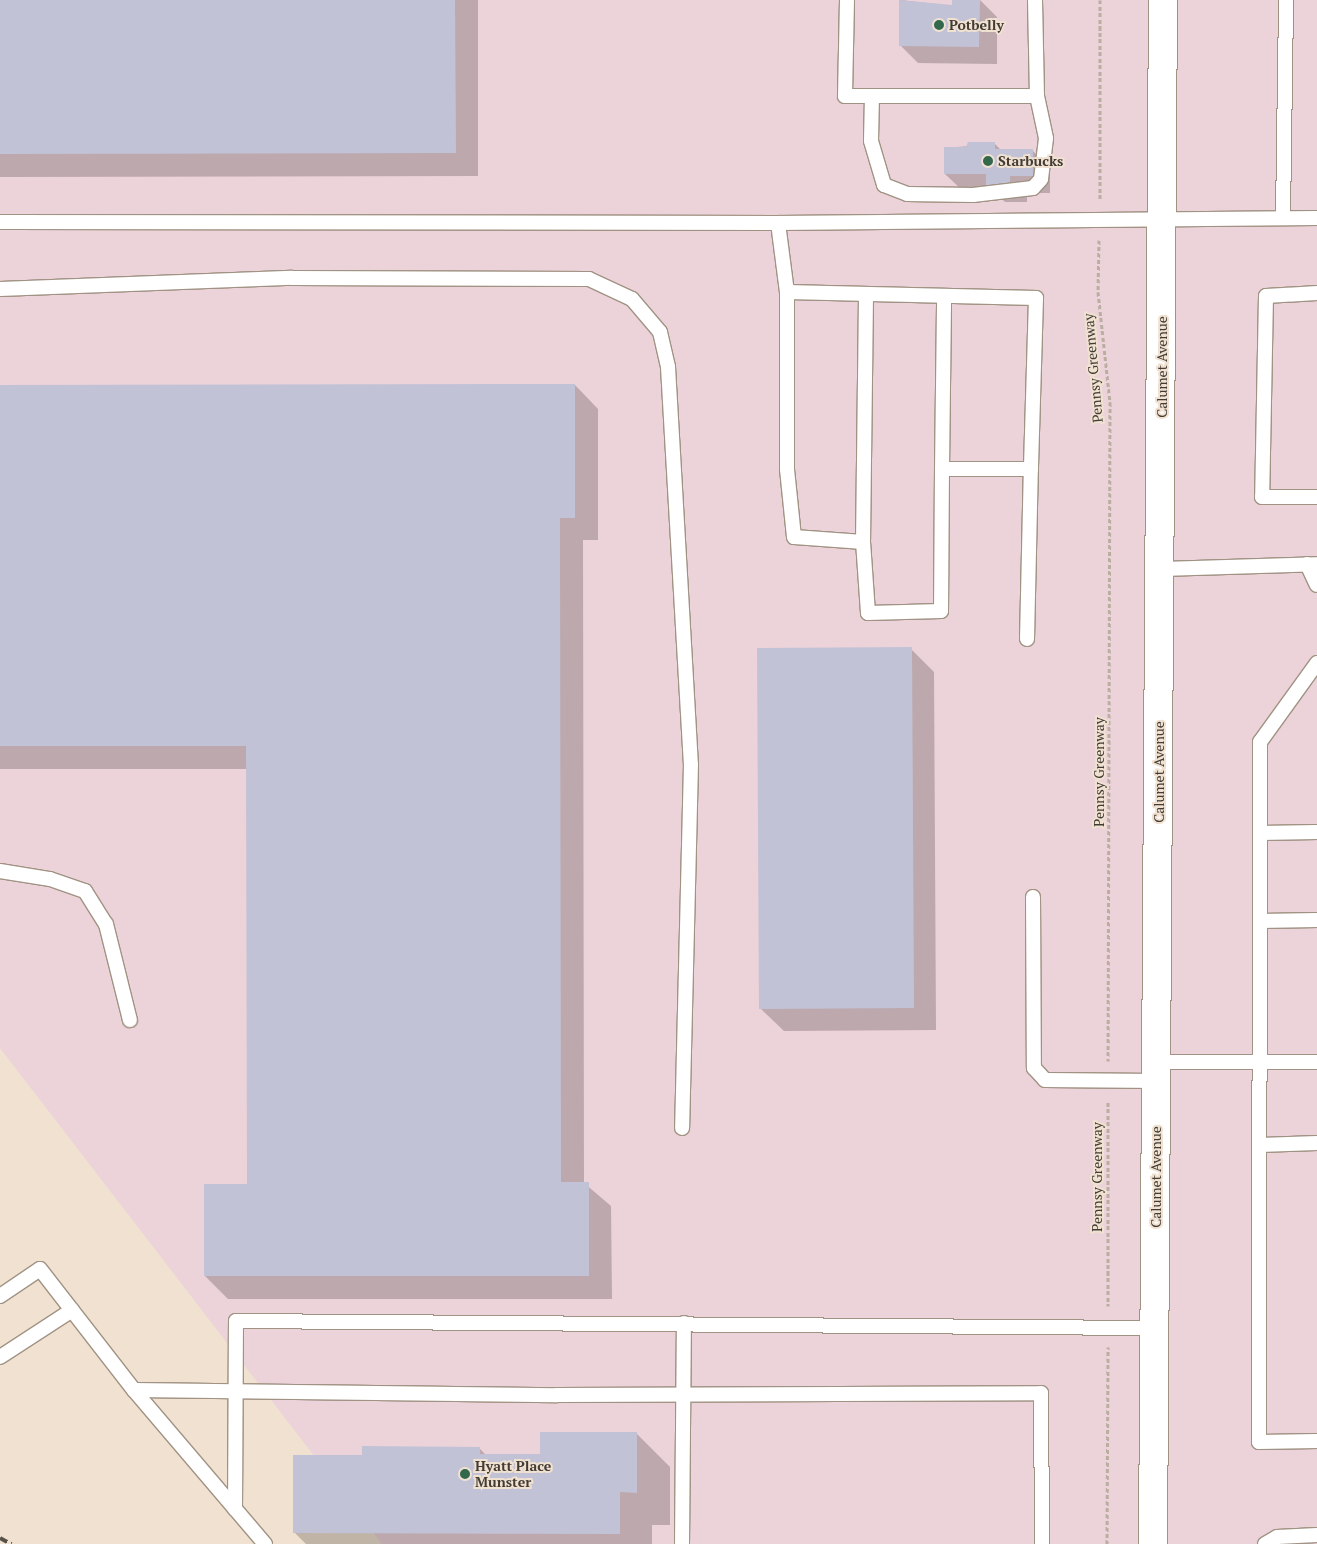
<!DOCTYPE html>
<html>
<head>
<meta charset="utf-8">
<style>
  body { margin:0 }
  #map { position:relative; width:1317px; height:1544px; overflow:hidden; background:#f0e1d1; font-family:"PT Serif",serif }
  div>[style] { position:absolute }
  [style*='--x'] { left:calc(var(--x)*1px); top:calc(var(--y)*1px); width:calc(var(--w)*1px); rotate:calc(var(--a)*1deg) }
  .commercial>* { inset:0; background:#ecd2d9 }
  .shadow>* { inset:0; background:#0003 }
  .building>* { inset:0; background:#c2c2d6 }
  .path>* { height:3px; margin-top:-1.5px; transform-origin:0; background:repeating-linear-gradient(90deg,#baaea1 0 4px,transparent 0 6.5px) }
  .roads { filter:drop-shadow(1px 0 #a19384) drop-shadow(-1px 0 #a19384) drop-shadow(0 1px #a19384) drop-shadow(0 -1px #a19384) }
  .lane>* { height:14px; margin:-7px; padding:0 7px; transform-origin:7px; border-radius:7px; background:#fff }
  .secondary>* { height:28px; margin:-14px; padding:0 14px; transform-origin:14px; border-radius:14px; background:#fff }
  .rail>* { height:4px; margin-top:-2px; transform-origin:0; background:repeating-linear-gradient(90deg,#585149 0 8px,transparent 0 12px) }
  .dots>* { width:14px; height:14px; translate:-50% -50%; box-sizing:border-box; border:2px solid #f0e1d1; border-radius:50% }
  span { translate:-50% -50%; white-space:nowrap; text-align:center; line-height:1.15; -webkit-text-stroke:4px #f0e1d1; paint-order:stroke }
  .poi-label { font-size:14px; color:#423c35; font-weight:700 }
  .left { translate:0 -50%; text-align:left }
  .street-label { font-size:14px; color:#423c35 }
</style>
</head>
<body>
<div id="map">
  <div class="commercial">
    <i style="clip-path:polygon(0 0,1317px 0,1317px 1544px,382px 1544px,0 1048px)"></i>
  </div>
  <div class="shadow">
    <i style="clip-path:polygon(0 0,478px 0,478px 176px,0 177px)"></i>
    <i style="clip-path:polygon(900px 0,954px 6px,954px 0,980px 0,997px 17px,997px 64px,918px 63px,900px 45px)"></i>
    <i style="clip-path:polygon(995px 144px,1001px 150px,1032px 150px,1050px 167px,1050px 193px,1027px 193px,1027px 202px,1005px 202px,994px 191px,963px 191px,945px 174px,945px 148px)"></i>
    <i style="clip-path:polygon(575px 385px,598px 409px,598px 540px,583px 540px,584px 1183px,611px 1206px,612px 1299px,228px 1299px,205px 1276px,248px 1185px,247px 769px,0 769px,0 386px)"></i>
    <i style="clip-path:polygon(911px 649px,934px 672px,936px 1030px,784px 1031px,760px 1008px)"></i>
    <i style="clip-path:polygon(637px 1434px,670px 1467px,670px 1525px,652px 1525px,652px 1544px,306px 1544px,295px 1533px,364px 1456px,479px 1448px,487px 1456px,541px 1456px)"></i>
  </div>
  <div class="building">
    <i style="clip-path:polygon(0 0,455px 0,456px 153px,0 154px)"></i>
    <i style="clip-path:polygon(899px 0,952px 5px,952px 0,980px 0,979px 47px,899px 46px)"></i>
    <i style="clip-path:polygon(968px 142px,995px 142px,995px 149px,1033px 149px,1033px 176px,1010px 176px,1010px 185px,986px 185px,986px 174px,944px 174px,944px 147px,966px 147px)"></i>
    <i style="clip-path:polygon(575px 384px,575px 518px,560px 518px,561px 1182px,589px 1182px,589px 1276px,204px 1276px,204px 1184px,247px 1184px,246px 746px,0 746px,0 385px)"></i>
    <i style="clip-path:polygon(912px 647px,914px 1008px,759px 1009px,757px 648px)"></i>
    <i style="clip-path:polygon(540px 1432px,637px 1432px,637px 1493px,620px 1492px,620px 1534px,293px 1533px,293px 1455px,362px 1455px,362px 1446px,480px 1447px,480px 1454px,540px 1454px)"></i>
  </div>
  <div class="path">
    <i style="--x:1100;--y:0;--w:199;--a:90"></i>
    <i style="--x:1099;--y:240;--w:52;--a:91.1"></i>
    <i style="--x:1098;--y:292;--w:111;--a:83.8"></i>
    <i style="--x:1110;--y:402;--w:659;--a:90.17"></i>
    <i style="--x:1108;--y:1102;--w:204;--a:90"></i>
    <i style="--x:1107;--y:1544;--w:197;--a:-89.7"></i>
  </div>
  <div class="roads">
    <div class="lane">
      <i style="--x:847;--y:0;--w:96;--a:91.2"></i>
      <i style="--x:845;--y:96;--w:192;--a:0"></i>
      <i style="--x:1037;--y:96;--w:96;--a:-91.2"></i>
      <i style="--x:872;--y:96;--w:45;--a:91.3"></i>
      <i style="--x:871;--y:141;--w:46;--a:73.5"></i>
      <i style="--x:884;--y:185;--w:25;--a:21"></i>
      <i style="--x:907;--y:194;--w:66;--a:0.9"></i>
      <i style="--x:973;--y:195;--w:60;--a:-6.7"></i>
      <i style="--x:1033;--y:188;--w:12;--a:-48"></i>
      <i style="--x:1041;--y:179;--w:41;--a:-83"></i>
      <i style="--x:1046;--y:138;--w:43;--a:-102.1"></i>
      <i style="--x:1283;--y:218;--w:218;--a:-89.2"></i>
      <i style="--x:0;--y:222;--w:778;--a:0.07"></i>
      <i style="--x:778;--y:223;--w:539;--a:-0.53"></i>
      <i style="--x:778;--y:223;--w:70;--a:82.6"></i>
      <i style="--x:787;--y:292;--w:249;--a:1.4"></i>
      <i style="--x:1036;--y:298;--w:171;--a:91.7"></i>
      <i style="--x:1031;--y:469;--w:89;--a:180"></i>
      <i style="--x:942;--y:469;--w:142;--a:90.4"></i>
      <i style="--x:941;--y:611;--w:73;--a:178.4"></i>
      <i style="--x:868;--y:613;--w:71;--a:-94"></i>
      <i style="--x:863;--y:542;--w:69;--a:-175.9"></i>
      <i style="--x:794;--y:537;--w:68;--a:-95.9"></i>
      <i style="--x:787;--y:469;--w:177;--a:-90"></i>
      <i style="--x:0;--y:289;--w:292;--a:-2.2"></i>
      <i style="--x:292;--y:278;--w:297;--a:0.2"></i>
      <i style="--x:589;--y:279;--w:47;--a:24.9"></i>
      <i style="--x:632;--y:299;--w:43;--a:49.7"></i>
      <i style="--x:660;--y:332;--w:36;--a:77"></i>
      <i style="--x:668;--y:367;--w:398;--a:86.7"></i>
      <i style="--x:691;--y:764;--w:364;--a:91.4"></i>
      <i style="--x:1317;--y:293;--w:51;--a:176.6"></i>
      <i style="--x:1266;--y:296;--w:201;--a:91.1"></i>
      <i style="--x:1262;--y:497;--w:55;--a:0"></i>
      <i style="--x:942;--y:469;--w:173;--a:-89.3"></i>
      <i style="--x:863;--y:542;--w:248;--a:-89.3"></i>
      <i style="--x:1307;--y:564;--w:23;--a:65"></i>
      <i style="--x:1161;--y:569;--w:156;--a:-1.8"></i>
      <i style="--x:1027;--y:639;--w:170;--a:-88.7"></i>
      <i style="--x:1317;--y:663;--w:97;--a:125.8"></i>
      <i style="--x:1260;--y:742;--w:700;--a:90.08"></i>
      <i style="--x:1259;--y:1442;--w:58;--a:-1"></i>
      <i style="--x:1260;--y:833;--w:57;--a:-1"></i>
      <i style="--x:0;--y:871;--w:51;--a:9.1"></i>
      <i style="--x:50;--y:879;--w:37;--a:19"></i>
      <i style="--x:85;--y:891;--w:39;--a:58"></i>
      <i style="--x:106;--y:924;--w:99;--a:76"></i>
      <i style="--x:1033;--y:897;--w:171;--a:89.7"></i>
      <i style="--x:1034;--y:1068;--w:16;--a:47"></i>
      <i style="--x:1045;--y:1080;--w:112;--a:0.5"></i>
      <i style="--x:1260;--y:921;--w:57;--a:-1"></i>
      <i style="--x:1157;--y:1062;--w:160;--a:0"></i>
      <i style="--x:1260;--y:1145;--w:57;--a:-2"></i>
      <i style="--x:0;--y:1296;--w:48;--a:-34"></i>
      <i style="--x:40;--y:1269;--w:153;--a:52.2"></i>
      <i style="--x:0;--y:1357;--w:86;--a:-33.1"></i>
      <i style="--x:235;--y:1509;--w:188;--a:-89.7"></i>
      <i style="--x:236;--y:1321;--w:919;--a:0.44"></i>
      <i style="--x:265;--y:1544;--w:202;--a:-130.4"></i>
      <i style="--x:134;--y:1390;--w:423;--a:0.7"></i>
      <i style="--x:557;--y:1395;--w:484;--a:-0.2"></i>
      <i style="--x:1041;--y:1393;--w:151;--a:89.6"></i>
      <i style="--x:682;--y:1544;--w:221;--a:-89.5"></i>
      <i style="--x:1265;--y:1544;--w:14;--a:-30"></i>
      <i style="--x:1277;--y:1537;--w:40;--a:-2.9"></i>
    </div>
    <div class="secondary">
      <i style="--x:1153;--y:1544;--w:1544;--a:-89.63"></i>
    </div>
  </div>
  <div class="rail">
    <i style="--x:0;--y:1538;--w:13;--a:29"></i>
  </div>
  <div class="dots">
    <i style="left:939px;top:25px;background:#33684d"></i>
    <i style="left:988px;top:161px;background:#33684d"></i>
    <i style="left:465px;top:1474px;background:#33684d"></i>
  </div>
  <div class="poi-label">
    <span class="left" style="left:949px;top:25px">Potbelly</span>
    <span class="left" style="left:998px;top:161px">Starbucks</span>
    <span class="left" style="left:475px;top:1474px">Hyatt Place<br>Munster</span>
  </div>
  <div class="street-label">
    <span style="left:1162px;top:367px;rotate:-90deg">Calumet Avenue</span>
    <span style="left:1093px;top:368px;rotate:-95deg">Pennsy Greenway</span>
    <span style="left:1099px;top:772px;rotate:-90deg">Pennsy Greenway</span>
    <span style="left:1159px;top:772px;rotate:-90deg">Calumet Avenue</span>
    <span style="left:1097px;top:1177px;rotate:-90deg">Pennsy Greenway</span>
    <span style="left:1156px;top:1177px;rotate:-90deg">Calumet Avenue</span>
  </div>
</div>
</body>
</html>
